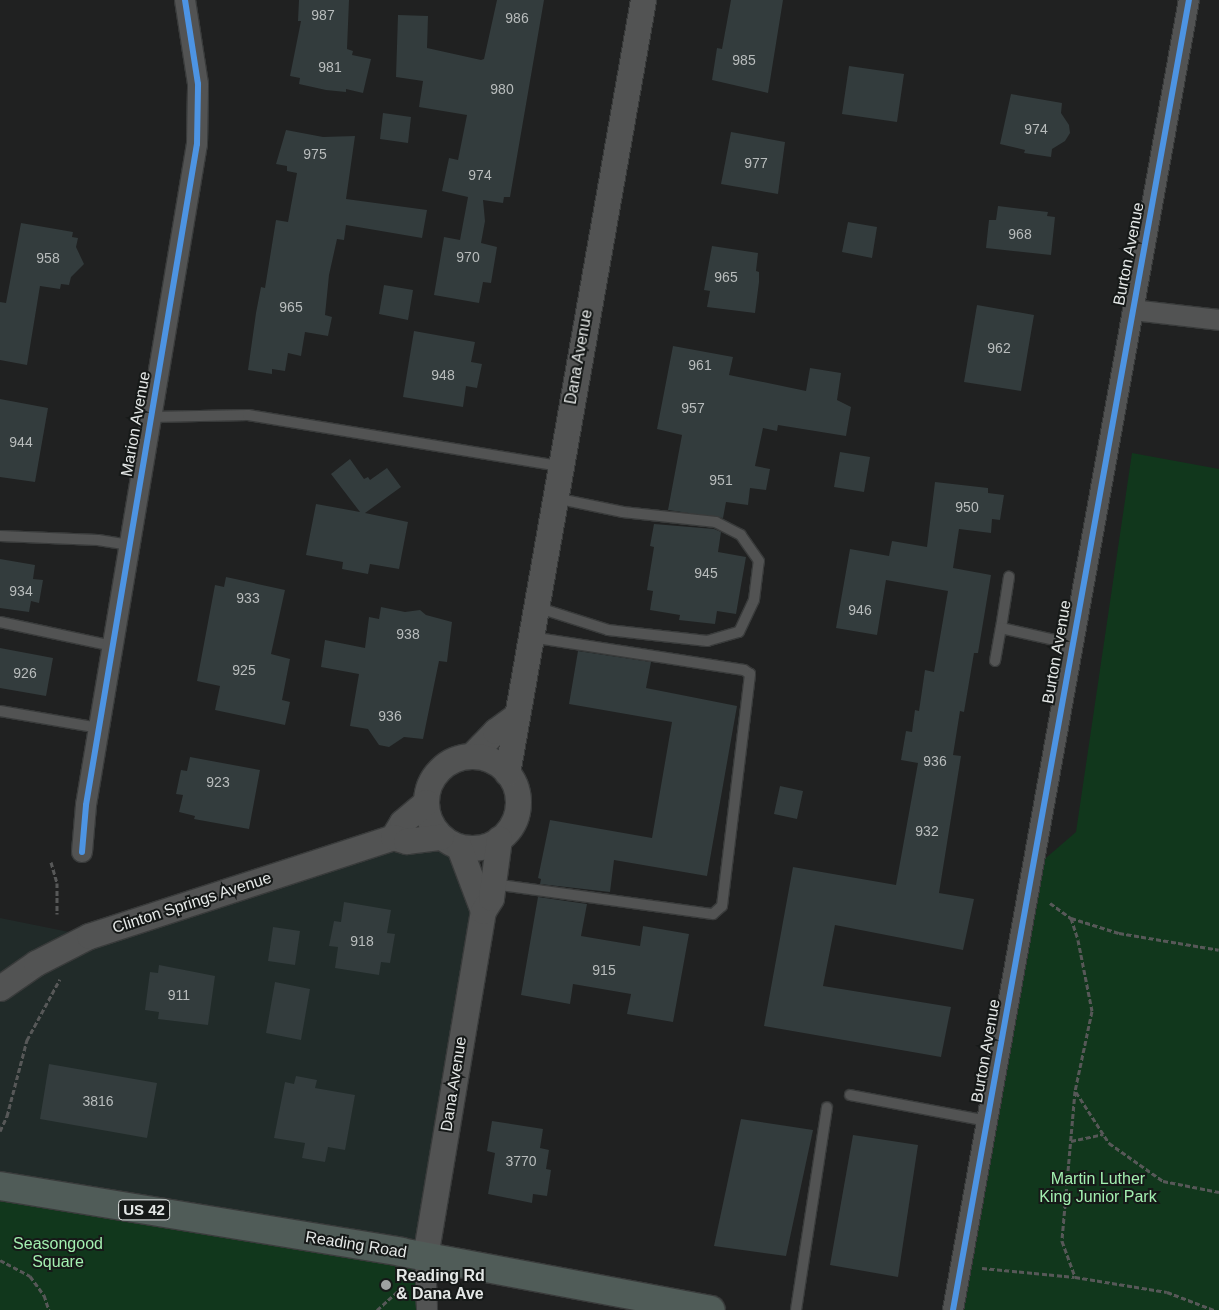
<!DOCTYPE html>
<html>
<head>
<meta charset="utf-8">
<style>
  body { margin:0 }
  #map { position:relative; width:1219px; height:1310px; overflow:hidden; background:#202121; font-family:Arial,sans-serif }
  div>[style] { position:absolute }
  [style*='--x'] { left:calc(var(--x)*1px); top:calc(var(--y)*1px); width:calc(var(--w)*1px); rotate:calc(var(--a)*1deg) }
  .built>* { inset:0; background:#212b29 }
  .green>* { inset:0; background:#11371c }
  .building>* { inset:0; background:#333c3d }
  .path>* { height:3px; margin-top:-1.5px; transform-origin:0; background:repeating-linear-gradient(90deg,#575858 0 5px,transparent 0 7.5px) }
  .roads { filter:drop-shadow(1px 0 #393b3b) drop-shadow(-1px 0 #393b3b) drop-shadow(0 1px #393b3b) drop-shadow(0 -1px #393b3b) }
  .service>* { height:10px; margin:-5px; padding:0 5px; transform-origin:5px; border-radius:5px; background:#525353 }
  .minor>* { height:20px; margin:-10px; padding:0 10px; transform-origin:10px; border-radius:10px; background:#525353 }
  .tertiary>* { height:25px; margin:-12.5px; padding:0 12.5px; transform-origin:12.5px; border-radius:12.5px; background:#525353 }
  .tertiary>.ring { margin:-12.5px; padding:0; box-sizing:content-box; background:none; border:25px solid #525353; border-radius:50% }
  .primary>* { height:28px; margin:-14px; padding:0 14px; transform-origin:14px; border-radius:14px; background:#505c58 }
  .cycleway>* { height:6px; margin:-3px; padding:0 3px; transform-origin:3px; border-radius:3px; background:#4d94e3 }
  .dots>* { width:14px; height:14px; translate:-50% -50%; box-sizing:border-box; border:2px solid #161918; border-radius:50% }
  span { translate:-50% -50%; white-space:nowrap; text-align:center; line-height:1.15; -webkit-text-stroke:4px #161918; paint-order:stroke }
  .number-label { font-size:14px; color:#b8bcbc }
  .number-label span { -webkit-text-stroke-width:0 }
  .shield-label span { padding:1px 4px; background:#161918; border:1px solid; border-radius:4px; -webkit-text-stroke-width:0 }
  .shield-label { font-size:15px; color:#e4e7e6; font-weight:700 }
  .street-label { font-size:16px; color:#e4e7e6 }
  .park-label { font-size:16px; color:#a3efb0 }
  .poi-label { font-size:16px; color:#e4e7e6; font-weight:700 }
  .left { translate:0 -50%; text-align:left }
</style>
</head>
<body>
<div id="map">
  <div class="built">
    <i style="clip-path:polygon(441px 837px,476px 891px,425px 1257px,0 1186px,0 918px,89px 936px,236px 889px)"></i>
  </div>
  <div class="green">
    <i style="clip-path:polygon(1132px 453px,1219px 469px,1219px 1310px,953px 1310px,1032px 870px,1076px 832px)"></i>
    <i style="clip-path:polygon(0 1186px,425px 1257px,427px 1310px,0 1310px)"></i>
  </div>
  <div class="building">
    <i style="clip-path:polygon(299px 0,349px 0,347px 49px,353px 51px,352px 55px,371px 59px,363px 93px,346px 89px,346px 92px,326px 90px,299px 84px,300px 78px,290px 76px,301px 21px,298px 21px)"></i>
    <i style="clip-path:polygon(497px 0,544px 0,510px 197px,504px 197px,503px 203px,483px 200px,485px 221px,481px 243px,497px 247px,491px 283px,483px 282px,479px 303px,434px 295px,444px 237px,460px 240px,468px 197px,442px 191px,449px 158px,458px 160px,467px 115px,419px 107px,423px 81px,396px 77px,398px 15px,428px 16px,427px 48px,481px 60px,484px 59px)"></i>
    <i style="clip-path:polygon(731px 0,783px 0,768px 93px,712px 80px,717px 48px,722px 49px)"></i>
    <i style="clip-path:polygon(849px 66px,904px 74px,897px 122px,842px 114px)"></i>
    <i style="clip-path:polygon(1011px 94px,1062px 103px,1061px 113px,1069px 125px,1070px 133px,1065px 141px,1052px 149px,1051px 157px,1024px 153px,1025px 150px,1000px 144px)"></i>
    <i style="clip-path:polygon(383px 113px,411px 117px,408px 143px,380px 139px)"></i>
    <i style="clip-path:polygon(286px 130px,323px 137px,355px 136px,346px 199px,427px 210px,422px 238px,346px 225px,344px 240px,337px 239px,329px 275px,325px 315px,332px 317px,328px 336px,305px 332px,301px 356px,288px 353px,285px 371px,272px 369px,272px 374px,248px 370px,256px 313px,261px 287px,265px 288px,276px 220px,288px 222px,297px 173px,287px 171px,287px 166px,276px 164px)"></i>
    <i style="clip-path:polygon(731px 132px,785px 142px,778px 194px,721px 184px)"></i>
    <i style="clip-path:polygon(998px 206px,1048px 212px,1047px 216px,1055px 217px,1051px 255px,986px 248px,989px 220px,996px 220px)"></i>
    <i style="clip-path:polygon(848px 222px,877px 227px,872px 258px,842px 252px)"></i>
    <i style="clip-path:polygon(21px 223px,73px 232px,72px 237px,78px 238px,76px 247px,84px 264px,71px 277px,69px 285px,61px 284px,60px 289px,40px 286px,27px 365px,0 360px,0 302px,6px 303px)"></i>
    <i style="clip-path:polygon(712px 246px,758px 253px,756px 271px,759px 272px,759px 282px,755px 313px,707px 307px,710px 291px,704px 290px)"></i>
    <i style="clip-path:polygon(384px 285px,413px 290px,408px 320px,379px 314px)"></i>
    <i style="clip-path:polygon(977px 305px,1034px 315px,1021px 391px,964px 382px)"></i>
    <i style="clip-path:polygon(414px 331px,475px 342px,471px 362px,482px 364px,477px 388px,466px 386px,463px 407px,403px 397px)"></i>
    <i style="clip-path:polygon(673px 346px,733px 357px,729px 375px,806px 391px,810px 368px,841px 373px,837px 400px,851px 407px,846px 436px,778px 425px,777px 431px,763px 428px,755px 466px,770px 469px,766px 490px,750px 488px,748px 505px,726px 502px,723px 518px,668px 510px,682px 435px,657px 429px)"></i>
    <i style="clip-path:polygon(0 399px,48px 408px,35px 482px,0 477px)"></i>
    <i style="clip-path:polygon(840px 452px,870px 457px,864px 492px,834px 487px)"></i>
    <i style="clip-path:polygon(350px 459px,364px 479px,368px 477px,370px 480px,387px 468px,401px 487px,365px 513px,408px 522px,399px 569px,370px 564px,368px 574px,342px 569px,343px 562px,306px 555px,316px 504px,360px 512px,331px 474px)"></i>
    <i style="clip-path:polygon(935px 482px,988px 488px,988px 493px,1004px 495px,1000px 520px,992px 519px,991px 533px,959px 529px,953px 568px,991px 575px,978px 653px,974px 653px,964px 712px,960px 711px,953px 755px,961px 756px,939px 893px,974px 899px,963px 950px,835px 925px,823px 986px,951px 1007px,941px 1057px,764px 1026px,793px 867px,896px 885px,918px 763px,901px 760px,906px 731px,912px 732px,915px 710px,919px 711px,925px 670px,934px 672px,948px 591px,886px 580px,877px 635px,836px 628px,850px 549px,889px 556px,892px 541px,927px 547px)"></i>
    <i style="clip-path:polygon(654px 524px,714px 529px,721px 532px,718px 552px,746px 557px,736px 614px,717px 611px,715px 624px,679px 620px,680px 615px,650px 610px,653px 591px,647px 590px,654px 547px,650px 546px)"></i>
    <i style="clip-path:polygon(0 559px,35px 565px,33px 579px,43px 580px,39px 603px,31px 601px,29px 612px,0 608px)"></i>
    <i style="clip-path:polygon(226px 577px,285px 590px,271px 654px,290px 659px,282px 700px,290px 702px,285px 725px,215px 710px,220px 686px,197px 681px,215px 585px,224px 587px)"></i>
    <i style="clip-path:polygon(381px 607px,405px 612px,420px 610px,426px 615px,452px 622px,447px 662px,439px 661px,423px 739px,404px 737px,389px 747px,379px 745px,368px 729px,350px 726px,359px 674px,321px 667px,325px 640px,365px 648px,369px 617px,379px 619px)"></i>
    <i style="clip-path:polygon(0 648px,53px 658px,46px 696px,0 688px)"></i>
    <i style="clip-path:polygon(578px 651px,651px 662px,646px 688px,737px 706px,707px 876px,614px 860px,610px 892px,540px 884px,541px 879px,538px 878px,550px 820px,652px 838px,672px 722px,569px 704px)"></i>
    <i style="clip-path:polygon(190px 757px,260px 770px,249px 829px,194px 819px,195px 816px,179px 812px,183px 795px,176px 794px,181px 770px,187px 771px)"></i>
    <i style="clip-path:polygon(780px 786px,803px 791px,797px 819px,774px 814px)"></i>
    <i style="clip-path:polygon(538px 897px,587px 904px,581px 936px,640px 946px,643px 926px,689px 934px,673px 1022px,627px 1014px,631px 994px,573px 984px,570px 1004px,521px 995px)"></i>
    <i style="clip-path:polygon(344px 902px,391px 910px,387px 933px,395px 934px,390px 963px,381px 962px,379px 975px,335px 968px,338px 947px,329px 946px,334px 921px,341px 922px)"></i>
    <i style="clip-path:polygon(273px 927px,300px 931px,295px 965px,268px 961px)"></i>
    <i style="clip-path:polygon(159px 965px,215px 976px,208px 1025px,158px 1019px,159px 1012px,145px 1010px,150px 972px,158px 973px)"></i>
    <i style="clip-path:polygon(275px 982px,310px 989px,301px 1040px,266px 1033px)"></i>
    <i style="clip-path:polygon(49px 1064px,157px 1083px,147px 1138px,40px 1119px)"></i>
    <i style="clip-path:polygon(296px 1076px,317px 1080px,315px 1088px,355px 1095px,345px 1150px,328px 1147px,325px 1162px,302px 1158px,305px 1143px,274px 1138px,285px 1082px,294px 1084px)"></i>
    <i style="clip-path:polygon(741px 1119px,813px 1130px,786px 1256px,714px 1246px)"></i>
    <i style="clip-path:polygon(492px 1121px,543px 1129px,540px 1148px,549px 1150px,546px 1169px,551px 1170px,547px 1196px,533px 1194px,532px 1203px,488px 1194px,495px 1153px,487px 1151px)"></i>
    <i style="clip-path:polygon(853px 1135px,918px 1145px,898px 1277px,830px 1265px)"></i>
  </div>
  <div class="path">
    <i style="--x:51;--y:862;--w:22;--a:74"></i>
    <i style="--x:57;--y:883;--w:31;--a:90"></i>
    <i style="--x:1050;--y:903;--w:26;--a:36"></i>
    <i style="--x:1071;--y:918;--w:23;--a:72"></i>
    <i style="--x:1078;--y:940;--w:72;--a:78.8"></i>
    <i style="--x:1092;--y:1011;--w:82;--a:102"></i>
    <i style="--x:1075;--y:1091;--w:151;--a:95"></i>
    <i style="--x:1062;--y:1241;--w:38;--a:70"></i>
    <i style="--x:1071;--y:918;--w:50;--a:17.4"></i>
    <i style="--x:1119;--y:933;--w:101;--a:9.6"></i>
    <i style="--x:1076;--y:1092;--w:61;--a:57.1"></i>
    <i style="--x:1109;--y:1143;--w:66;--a:35.1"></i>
    <i style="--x:1163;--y:1181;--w:57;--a:11.1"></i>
    <i style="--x:0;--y:1131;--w:17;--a:-65"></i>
    <i style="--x:7;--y:1116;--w:79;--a:-75.3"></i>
    <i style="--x:27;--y:1040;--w:69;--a:-61.6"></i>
    <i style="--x:1071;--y:1141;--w:33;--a:-12"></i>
    <i style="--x:0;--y:1260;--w:34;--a:28"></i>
    <i style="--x:30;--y:1276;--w:24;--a:54"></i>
    <i style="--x:44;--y:1295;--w:16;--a:72"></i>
    <i style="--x:982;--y:1268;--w:93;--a:5.5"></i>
    <i style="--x:1075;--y:1277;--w:93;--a:9.3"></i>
    <i style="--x:1167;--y:1292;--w:50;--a:21"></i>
    <i style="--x:377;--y:1310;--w:30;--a:-42"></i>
  </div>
  <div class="roads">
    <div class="service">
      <i style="--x:151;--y:417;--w:97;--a:-1.2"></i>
      <i style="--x:248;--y:415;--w:316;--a:9.3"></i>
      <i style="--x:0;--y:536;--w:98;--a:2.3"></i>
      <i style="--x:98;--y:540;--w:32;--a:9"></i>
      <i style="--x:536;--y:607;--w:76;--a:17.7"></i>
      <i style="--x:608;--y:630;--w:100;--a:6.3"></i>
      <i style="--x:707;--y:641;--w:33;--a:-16"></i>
      <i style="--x:739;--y:632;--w:35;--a:-65"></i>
      <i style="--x:754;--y:600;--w:39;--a:-83"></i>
      <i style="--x:759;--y:561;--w:32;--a:-125"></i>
      <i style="--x:741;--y:535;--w:28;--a:-153"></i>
      <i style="--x:716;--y:522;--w:94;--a:-173.9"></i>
      <i style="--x:623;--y:512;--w:69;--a:-168.4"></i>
      <i style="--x:0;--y:622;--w:116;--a:12"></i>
      <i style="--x:1001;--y:628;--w:52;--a:-81.1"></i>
      <i style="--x:995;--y:661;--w:34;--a:-80"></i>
      <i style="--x:1001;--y:628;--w:74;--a:12.5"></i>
      <i style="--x:0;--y:711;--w:100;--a:9.7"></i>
      <i style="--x:493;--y:884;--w:222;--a:7.8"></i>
      <i style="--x:713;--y:914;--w:12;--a:-42"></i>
      <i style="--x:722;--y:906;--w:234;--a:-83.1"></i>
      <i style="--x:750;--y:674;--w:7;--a:-146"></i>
      <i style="--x:744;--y:670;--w:216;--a:-171.2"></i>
      <i style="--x:850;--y:1095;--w:139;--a:10.7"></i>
      <i style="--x:796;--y:1310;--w:205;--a:-81.3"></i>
    </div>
    <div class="minor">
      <i style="--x:1133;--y:310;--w:87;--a:6.6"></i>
      <i style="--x:82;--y:852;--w:47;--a:-85.1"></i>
      <i style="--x:86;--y:805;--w:670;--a:-80.47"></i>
      <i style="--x:197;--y:144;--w:60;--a:-89"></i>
      <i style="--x:198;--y:84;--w:85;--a:-98.8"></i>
      <i style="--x:425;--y:1257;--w:53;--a:87.8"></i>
      <i style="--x:953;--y:1310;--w:1331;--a:-79.79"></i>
    </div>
    <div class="tertiary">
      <i style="--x:471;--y:756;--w:35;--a:-46"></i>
      <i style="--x:495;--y:731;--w:27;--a:-36"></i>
      <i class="ring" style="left:426px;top:756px;width:67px;height:67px"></i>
      <i style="--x:507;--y:773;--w:785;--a:-80.02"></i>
      <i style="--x:393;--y:837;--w:17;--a:-59"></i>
      <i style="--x:402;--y:822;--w:31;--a:-40"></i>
      <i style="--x:459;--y:847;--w:68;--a:69.4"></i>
      <i style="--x:0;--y:988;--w:44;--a:-34.8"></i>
      <i style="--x:36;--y:963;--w:59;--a:-27"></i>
      <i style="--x:89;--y:936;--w:320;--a:-18"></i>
      <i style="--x:393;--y:837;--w:14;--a:17"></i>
      <i style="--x:406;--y:841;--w:35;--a:-7"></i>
      <i style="--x:425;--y:1257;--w:351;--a:-80.5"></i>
      <i style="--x:483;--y:911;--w:15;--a:-58"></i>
      <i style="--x:491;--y:898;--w:60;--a:-82.3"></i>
    </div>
    <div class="primary">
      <i style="--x:0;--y:1186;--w:406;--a:9.3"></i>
      <i style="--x:401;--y:1252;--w:315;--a:10.6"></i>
    </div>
  </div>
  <div class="cycleway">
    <i style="--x:82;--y:852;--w:47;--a:-85.1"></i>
    <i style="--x:86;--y:805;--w:670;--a:-80.47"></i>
    <i style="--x:197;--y:144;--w:60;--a:-89"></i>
    <i style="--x:198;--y:84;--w:85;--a:-98.8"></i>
    <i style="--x:953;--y:1310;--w:1331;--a:-79.79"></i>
  </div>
  <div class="dots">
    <i style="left:386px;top:1285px;background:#9fa2a1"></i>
  </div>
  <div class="number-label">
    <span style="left:323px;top:15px">987</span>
    <span style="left:517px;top:18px">986</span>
    <span style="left:744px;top:60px">985</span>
    <span style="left:330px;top:67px">981</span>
    <span style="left:502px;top:89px">980</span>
    <span style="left:1036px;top:129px">974</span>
    <span style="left:315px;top:154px">975</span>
    <span style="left:756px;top:163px">977</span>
    <span style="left:480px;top:175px">974</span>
    <span style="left:1020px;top:234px">968</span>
    <span style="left:468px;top:257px">970</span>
    <span style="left:48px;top:258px">958</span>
    <span style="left:726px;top:277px">965</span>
    <span style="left:291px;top:307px">965</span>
    <span style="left:999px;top:348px">962</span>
    <span style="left:700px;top:365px">961</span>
    <span style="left:443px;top:375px">948</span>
    <span style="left:693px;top:408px">957</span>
    <span style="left:21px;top:442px">944</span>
    <span style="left:721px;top:480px">951</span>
    <span style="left:967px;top:507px">950</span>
    <span style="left:706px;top:573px">945</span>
    <span style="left:21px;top:591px">934</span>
    <span style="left:248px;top:598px">933</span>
    <span style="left:860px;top:610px">946</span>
    <span style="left:408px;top:634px">938</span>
    <span style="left:244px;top:670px">925</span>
    <span style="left:25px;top:673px">926</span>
    <span style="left:390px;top:716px">936</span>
    <span style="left:935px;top:761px">936</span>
    <span style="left:218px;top:782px">923</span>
    <span style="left:927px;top:831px">932</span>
    <span style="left:362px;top:941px">918</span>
    <span style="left:604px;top:970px">915</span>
    <span style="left:179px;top:995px">911</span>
    <span style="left:98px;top:1101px">3816</span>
    <span style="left:521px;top:1161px">3770</span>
  </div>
  <div class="shield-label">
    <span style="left:144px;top:1210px">US 42</span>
  </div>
  <div class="street-label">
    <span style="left:1129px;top:254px;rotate:-79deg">Burton Avenue</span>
    <span style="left:579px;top:357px;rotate:-80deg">Dana Avenue</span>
    <span style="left:136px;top:424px;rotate:-80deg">Marion Avenue</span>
    <span style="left:1057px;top:652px;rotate:-80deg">Burton Avenue</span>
    <span style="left:192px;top:903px;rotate:-18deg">Clinton Springs Avenue</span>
    <span style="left:986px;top:1051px;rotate:-80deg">Burton Avenue</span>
    <span style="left:454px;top:1084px;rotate:-81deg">Dana Avenue</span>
    <span style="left:356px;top:1245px;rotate:9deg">Reading Road</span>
  </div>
  <div class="park-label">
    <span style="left:1098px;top:1188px">Martin Luther<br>King Junior Park</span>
    <span style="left:58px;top:1253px">Seasongood<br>Square</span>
  </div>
  <div class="poi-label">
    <span class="left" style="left:396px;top:1285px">Reading Rd<br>&amp; Dana Ave</span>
  </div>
</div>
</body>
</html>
